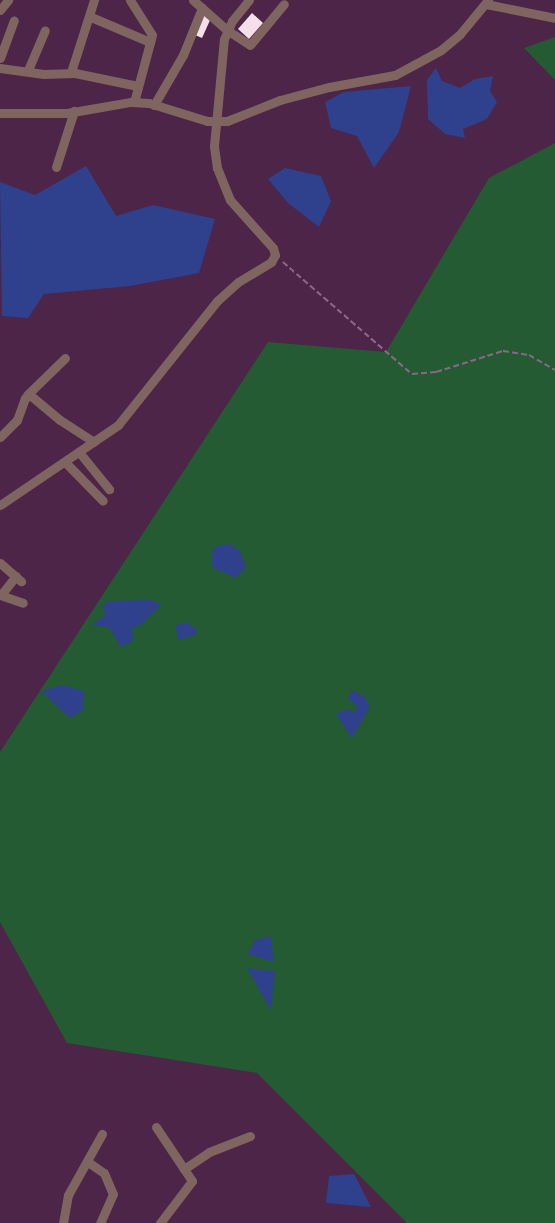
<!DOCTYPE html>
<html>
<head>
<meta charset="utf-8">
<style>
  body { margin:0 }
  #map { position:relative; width:555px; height:1223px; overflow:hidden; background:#4c2549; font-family:"Roboto Serif",serif }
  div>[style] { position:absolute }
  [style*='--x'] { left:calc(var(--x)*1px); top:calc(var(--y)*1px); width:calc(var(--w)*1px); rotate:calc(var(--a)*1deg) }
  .green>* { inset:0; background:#245b33 }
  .water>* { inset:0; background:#2f418d }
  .building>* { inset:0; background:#f5e0e9 }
  .path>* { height:1.5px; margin-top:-0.75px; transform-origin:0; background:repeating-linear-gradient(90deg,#896786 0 6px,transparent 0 9px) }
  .minor>* { height:9px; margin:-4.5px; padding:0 4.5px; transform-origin:4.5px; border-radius:4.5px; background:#7f645f }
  span { translate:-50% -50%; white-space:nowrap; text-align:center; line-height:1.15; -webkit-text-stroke:6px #411b3e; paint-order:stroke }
</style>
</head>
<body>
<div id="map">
  <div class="green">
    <i style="clip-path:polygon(555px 37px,555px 80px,524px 48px)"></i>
    <i style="clip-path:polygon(555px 143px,555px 1223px,407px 1223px,257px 1073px,67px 1043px,0 922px,0 752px,268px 342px,386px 352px,489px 178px)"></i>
  </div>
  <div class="water">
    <i style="clip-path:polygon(436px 68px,442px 81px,460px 88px,475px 79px,493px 76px,490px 91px,497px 102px,487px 119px,463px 129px,465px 138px,445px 134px,428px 119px,427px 80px)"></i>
    <i style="clip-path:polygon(411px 86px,399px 132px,374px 168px,357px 136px,331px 128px,325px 102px,344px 92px)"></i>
    <i style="clip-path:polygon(86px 166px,116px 216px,153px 205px,215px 219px,199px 273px,130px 286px,44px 294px,28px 318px,2px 316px,0 182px,35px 195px)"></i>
    <i style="clip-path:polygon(285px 168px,321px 176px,331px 201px,319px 227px,288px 203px,268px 179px)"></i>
    <i style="clip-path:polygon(229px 544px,239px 550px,246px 567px,236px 578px,212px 567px,212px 552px,217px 546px)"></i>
    <i style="clip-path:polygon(152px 600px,161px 605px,141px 625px,132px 628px,133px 641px,121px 647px,109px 627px,92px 625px,106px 614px,102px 606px,110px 601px)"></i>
    <i style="clip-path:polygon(187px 623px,195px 628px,197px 634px,178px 640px,176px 625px)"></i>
    <i style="clip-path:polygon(62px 685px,84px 691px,83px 710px,70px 718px,41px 691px)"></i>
    <i style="clip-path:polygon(352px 690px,365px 697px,370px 707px,352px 738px,336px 714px,348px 709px,356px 713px,356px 705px,348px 699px)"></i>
    <i style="clip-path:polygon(271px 936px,274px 962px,248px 954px,255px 940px)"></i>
    <i style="clip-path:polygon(247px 968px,275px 971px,271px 1010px)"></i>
    <i style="clip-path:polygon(354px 1174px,371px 1207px,326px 1203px,329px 1176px)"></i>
  </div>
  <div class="building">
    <i style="clip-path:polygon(252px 13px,263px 23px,249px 39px,238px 29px)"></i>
    <i style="clip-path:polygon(203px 15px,211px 18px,202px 38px,195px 35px)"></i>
  </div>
  <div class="path">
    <i style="--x:283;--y:262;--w:171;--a:41"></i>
    <i style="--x:412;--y:374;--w:24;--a:-5"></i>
    <i style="--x:436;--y:372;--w:70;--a:-17.4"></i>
    <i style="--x:503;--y:351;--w:26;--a:9"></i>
    <i style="--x:529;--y:355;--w:30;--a:30"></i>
  </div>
  <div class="minor">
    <i style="--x:130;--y:0;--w:41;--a:57.8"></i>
    <i style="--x:152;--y:35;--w:69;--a:105"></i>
    <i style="--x:193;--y:0;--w:45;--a:41.4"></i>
    <i style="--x:227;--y:30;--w:27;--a:33"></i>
    <i style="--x:250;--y:45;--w:53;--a:-50.3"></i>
    <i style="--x:486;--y:4;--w:70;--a:11.5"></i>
    <i style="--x:0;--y:10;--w:13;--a:-51"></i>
    <i style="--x:91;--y:17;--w:64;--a:23"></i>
    <i style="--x:0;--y:58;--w:40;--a:-69.8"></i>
    <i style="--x:0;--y:68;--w:44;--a:7.8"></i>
    <i style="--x:44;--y:74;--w:31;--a:-2"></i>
    <i style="--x:75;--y:73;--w:64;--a:11.7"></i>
    <i style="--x:28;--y:70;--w:43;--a:-67"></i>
    <i style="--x:71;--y:72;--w:76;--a:-72.3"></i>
    <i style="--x:154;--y:105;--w:58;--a:-59.9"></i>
    <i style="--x:183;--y:55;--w:51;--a:-68"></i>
    <i style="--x:0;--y:113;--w:67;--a:0"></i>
    <i style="--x:67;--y:113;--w:65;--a:-9.8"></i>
    <i style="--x:131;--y:102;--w:18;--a:3"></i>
    <i style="--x:149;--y:103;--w:61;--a:17.2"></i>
    <i style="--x:207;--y:121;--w:20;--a:0"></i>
    <i style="--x:227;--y:121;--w:57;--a:-21.6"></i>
    <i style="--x:280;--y:100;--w:51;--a:-14.9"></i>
    <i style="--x:329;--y:87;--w:67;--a:-10.3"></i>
    <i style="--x:395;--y:75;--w:52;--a:-28.5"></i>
    <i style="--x:441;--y:50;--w:25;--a:-40"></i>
    <i style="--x:460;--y:34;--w:44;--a:-50.5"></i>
    <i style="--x:56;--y:167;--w:59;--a:-72.2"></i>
    <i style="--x:27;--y:395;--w:53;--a:-44.2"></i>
    <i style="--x:0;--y:437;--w:24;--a:-45"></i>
    <i style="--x:17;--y:420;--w:23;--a:-70"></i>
    <i style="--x:25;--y:398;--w:6;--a:-31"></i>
    <i style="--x:30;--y:395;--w:39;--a:40"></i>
    <i style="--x:60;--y:420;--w:40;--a:32.9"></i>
    <i style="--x:79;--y:452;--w:48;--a:51"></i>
    <i style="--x:65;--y:462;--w:54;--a:45.7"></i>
    <i style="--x:0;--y:505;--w:143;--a:-34.1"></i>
    <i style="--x:118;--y:425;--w:159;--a:-51.4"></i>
    <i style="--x:217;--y:301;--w:28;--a:-42"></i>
    <i style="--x:238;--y:282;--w:39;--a:-31"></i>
    <i style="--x:271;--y:262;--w:8;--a:-60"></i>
    <i style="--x:275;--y:255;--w:7;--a:-106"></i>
    <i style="--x:273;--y:248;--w:64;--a:-131.9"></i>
    <i style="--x:230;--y:200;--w:35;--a:-112"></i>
    <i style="--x:217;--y:168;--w:22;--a:-98"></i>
    <i style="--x:214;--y:146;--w:107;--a:-84.7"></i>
    <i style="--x:224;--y:39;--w:20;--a:-66"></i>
    <i style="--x:232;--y:21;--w:27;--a:-51"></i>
    <i style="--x:0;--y:563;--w:28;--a:41"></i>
    <i style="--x:0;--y:595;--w:24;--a:19"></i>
    <i style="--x:1;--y:595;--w:24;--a:-52"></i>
    <i style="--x:156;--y:1127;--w:65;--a:56.3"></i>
    <i style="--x:192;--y:1181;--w:53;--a:127.3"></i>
    <i style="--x:88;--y:1162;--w:19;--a:35"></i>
    <i style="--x:104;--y:1173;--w:23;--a:67"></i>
    <i style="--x:113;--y:1194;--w:32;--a:114"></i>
    <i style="--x:184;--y:1169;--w:30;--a:-34"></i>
    <i style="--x:209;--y:1152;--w:44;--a:-21.3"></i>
    <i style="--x:63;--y:1223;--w:28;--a:-80"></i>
    <i style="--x:68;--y:1195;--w:70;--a:-60.9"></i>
  </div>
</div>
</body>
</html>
